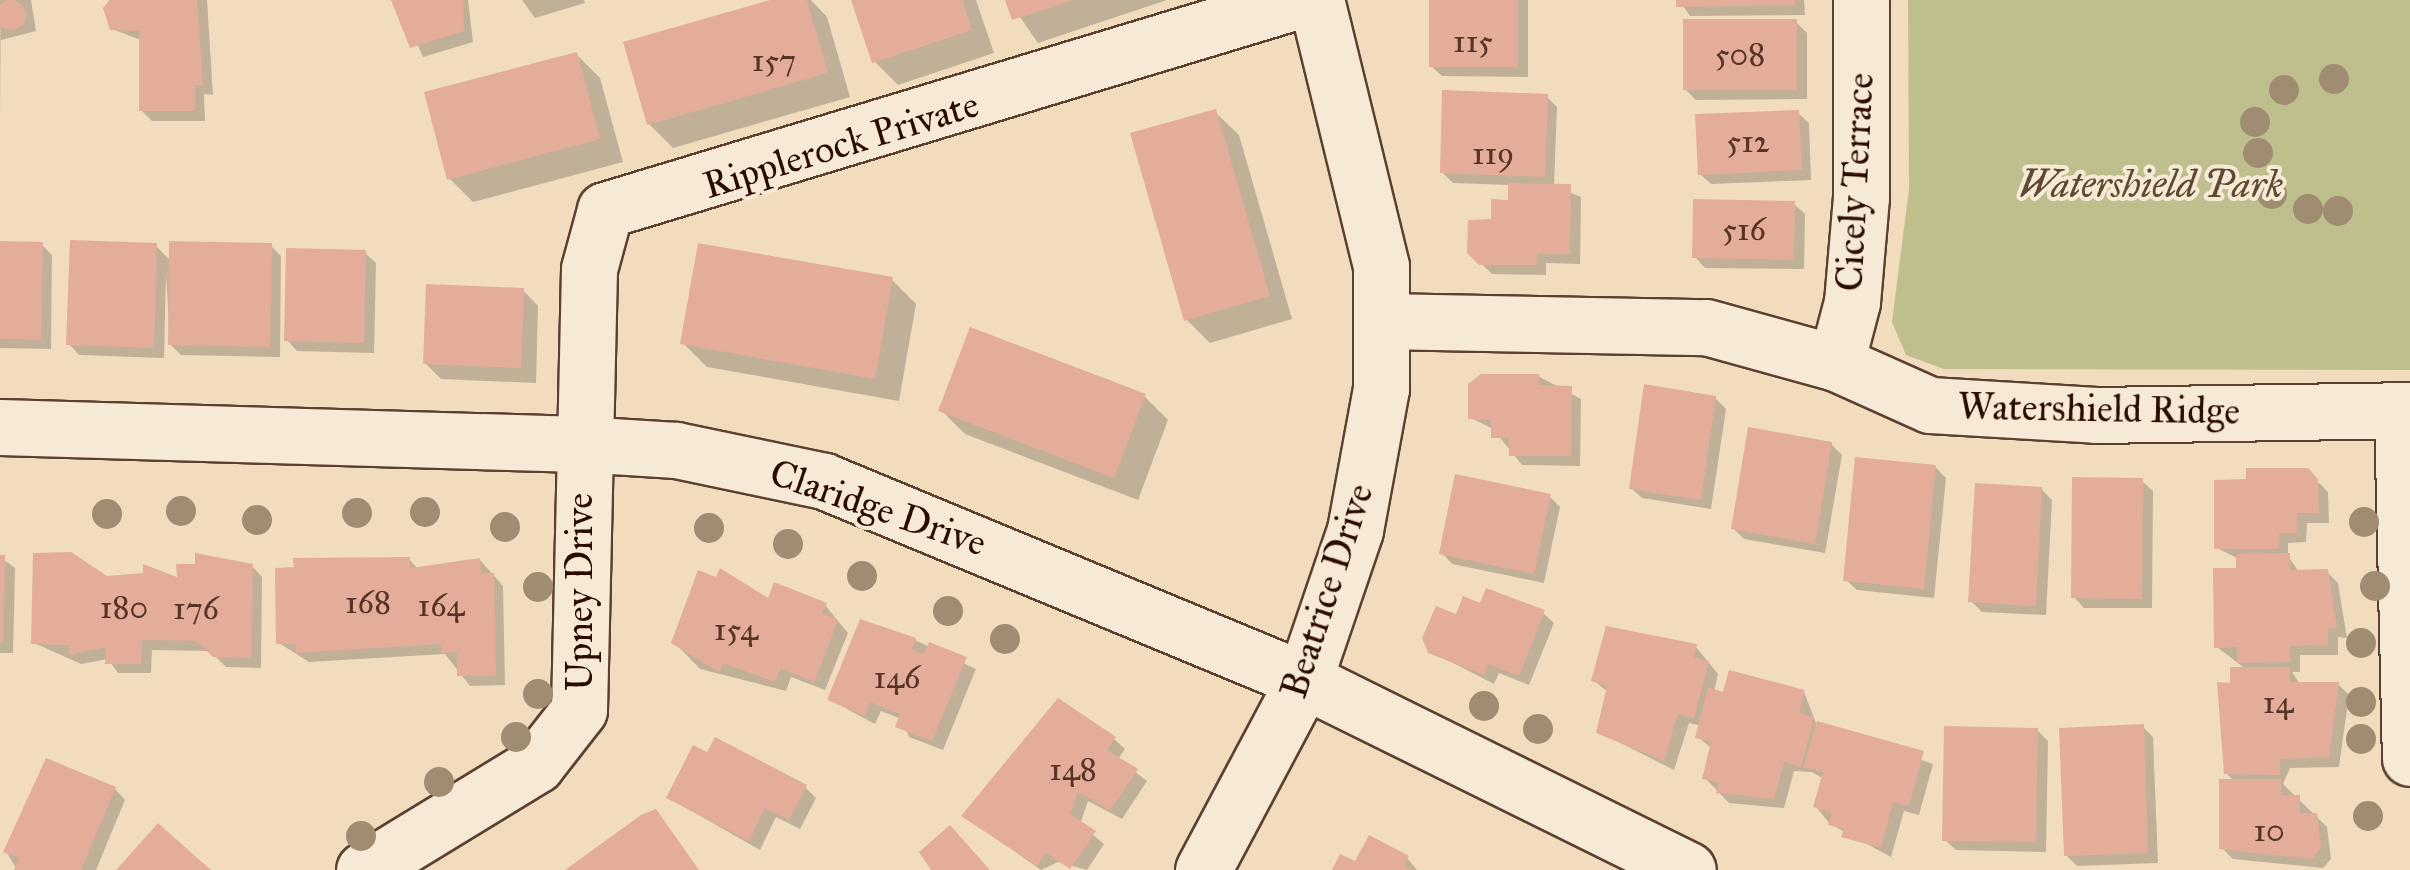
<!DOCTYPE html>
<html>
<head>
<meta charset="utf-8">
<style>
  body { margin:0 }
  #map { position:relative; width:2410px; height:870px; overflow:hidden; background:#f1ddbe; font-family:"IM FELL Great Primer",serif }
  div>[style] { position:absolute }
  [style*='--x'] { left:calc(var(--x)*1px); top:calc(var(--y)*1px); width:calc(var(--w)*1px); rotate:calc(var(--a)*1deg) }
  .green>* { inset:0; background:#bfbf8e }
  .shadow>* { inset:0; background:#0003 }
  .building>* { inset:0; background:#e4ad99 }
  .round { border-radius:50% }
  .roads { filter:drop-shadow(2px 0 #5c4030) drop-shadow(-2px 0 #5c4030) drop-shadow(0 2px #5c4030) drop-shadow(0 -2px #5c4030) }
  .minor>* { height:55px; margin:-27.5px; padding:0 27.5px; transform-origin:27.5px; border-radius:27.5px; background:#f6e9d5 }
  .trees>* { width:30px; height:30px; margin:-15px; border-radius:50%; background:#a08c71 }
  span { translate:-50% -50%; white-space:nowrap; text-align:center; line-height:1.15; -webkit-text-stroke:8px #f6e9d5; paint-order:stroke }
  .number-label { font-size:32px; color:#583427 }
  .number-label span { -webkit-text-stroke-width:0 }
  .street-label { font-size:38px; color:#2a0b01 }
  .park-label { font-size:38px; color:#5e4a32; font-style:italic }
</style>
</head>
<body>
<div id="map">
  <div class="green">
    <i style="clip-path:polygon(1908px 0,2410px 0,2410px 370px,1944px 369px,1906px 355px,1892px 322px,1909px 189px)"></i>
  </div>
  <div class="shadow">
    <i style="clip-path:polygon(0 0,31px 0,36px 31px,1px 40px,1px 120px)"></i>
    <i style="clip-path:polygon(109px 0,207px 0,213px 95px,204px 94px,205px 121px,152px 121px,141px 110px,141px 40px,112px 29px)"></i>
    <i style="clip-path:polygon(398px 0,468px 0,473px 42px,423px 57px)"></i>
    <i style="clip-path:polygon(522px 0,584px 0,585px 3px,535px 18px)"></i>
    <i style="clip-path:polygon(779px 0,811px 0,827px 17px,850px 97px,673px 148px,649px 124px)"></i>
    <i style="clip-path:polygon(853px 0,976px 0,994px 53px,898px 85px,874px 61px)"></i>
    <i style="clip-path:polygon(1008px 0,1167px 0,1038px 43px)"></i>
    <i style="clip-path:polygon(1431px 0,1528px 0,1528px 77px,1442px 76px,1431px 66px)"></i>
    <i style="clip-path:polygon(1679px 0,1804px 0,1805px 15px,1690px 16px)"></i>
    <i style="clip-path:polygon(1796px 22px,1807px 33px,1807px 99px,1696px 100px,1685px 89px)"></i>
    <i style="clip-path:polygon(576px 54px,600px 78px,623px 162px,473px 202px,449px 178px)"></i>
    <i style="clip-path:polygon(1546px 96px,1557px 107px,1554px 186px,1581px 197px,1580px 264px,1546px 263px,1546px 275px,1492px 274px,1470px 252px,1510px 202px,1511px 185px,1453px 183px,1442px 172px)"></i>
    <i style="clip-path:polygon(1215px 112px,1239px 135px,1292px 319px,1210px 343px,1186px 319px)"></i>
    <i style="clip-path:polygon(1798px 113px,1809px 123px,1811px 180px,1711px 184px,1700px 174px)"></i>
    <i style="clip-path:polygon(1794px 204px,1805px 214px,1804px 269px,1705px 268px,1695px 257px)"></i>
    <i style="clip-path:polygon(0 243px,41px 244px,52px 255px,51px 349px,0 348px)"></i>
    <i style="clip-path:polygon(156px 246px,171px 261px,271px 246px,281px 256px,280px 357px,181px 355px,170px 344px,166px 272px,164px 358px,79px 355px,69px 344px)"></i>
    <i style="clip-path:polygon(365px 253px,376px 263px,374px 353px,297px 351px,287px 340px)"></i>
    <i style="clip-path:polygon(892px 280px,916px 304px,899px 401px,707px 367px,683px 343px)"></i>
    <i style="clip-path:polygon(523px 290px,538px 306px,536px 383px,441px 379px,425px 363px)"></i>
    <i style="clip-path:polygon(1538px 376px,1581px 399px,1580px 466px,1522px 465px,1493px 429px,1471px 418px)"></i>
    <i style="clip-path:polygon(1144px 396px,1168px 420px,1138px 500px,965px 434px,941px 410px)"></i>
    <i style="clip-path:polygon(1715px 398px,1726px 409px,1711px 509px,1642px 498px,1631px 488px)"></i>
    <i style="clip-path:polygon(1831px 444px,1842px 455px,1825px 553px,1744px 539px,1733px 528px)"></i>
    <i style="clip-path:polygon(1935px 467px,1946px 478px,1934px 598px,1857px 590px,1846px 580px)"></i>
    <i style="clip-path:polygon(2307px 471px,2328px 492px,2329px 523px,2307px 523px,2306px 542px,2288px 543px,2288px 556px,2299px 572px,2327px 572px,2338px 583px,2347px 638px,2338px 637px,2338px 655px,2300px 655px,2300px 672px,2292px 672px,2300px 684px,2338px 684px,2349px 695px,2339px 767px,2290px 768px,2283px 784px,2327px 827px,2331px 859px,2323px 868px,2233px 859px,2222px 848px,2235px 782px,2226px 773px,2232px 685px,2247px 670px,2217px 647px,2239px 571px,2239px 559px,2217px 548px,2248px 482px)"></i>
    <i style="clip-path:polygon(2142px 481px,2153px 491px,2152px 608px,2084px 608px,2074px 597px)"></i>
    <i style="clip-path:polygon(2041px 489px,2052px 500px,2046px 615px,1982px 612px,1971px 601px)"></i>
    <i style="clip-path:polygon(1550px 497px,1560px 507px,1544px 583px,1452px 564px,1442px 553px)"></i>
    <i style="clip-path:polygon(0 557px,15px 568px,13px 653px,0 653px)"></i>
    <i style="clip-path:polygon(409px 559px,419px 570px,480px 560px,503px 586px,505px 685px,470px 686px,445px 654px,309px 662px,279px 643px)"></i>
    <i style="clip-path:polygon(252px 566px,262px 577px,261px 668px,226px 667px,210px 651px,152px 650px,151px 673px,118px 673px,108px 659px,81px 664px,34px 643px,106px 578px,180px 581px)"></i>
    <i style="clip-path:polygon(825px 605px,848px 633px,825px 690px,791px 677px,786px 691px,700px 669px,674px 642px)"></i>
    <i style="clip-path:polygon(1481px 606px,1543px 613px,1554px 623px,1529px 685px,1499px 673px,1494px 684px,1430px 651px,1458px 618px)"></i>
    <i style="clip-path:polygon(915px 640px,976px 669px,943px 750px,909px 737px,901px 719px,881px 711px,875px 724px,830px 700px)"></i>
    <i style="clip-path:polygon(1696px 647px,1718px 674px,1714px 692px,1804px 692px,1816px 723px,1933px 764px,1919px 815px,1904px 811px,1891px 857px,1830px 824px,1816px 807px,1824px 779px,1812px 772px,1794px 771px,1784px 808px,1729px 803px,1705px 778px,1712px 749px,1698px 737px,1701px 726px,1689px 723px,1674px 770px,1599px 732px,1608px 692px,1594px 681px)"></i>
    <i style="clip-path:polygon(2143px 727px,2153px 737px,2158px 863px,2077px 866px,2066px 855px)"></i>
    <i style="clip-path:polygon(2037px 730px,2048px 741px,2046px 852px,1956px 850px,1945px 840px)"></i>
    <i style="clip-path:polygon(1114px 739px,1125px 749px,1118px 759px,1147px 781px,1122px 819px,1088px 801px,1080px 824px,1104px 844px,1087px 870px,1058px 862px,1041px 870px,964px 816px)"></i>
    <i style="clip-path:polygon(805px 787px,816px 798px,800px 829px,776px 817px,760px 850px,669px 798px)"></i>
    <i style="clip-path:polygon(115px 789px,125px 800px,96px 870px,17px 870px,6px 851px)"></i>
    <i style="clip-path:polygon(1407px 858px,1417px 870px,1335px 870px,1356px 865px)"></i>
  </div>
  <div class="building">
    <i style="clip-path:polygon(110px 0,197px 0,203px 85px,195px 85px,195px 111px,139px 111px,139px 31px,110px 30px,103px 8px)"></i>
    <i style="clip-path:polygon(391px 0,463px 0,464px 31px,410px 48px)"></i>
    <i style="clip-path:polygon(770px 0,807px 0,828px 73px,647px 125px,623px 42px)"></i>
    <i style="clip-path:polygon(851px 0,962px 0,972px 30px,872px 63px)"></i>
    <i style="clip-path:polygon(1005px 0,1071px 0,1071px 1px,1012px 20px)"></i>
    <i style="clip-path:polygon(1429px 0,1518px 0,1518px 67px,1429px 67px)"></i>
    <i style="clip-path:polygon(1676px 0,1795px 0,1795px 5px,1676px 7px)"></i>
    <i class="round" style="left:-4px;top:0;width:30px;height:30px"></i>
    <i style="clip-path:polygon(1683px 19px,1797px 19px,1797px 90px,1683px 90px)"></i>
    <i style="clip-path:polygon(577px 52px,600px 139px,447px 180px,424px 92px)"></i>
    <i style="clip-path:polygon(1442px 90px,1548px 94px,1545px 177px,1440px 173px)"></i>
    <i style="clip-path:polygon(1216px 109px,1270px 296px,1184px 321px,1130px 133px)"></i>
    <i style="clip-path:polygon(1799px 110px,1802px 170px,1698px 175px,1695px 114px)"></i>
    <i style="clip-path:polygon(1508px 183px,1571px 184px,1570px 254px,1537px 254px,1537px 265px,1479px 265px,1467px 253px,1468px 220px,1491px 219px,1491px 199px,1508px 200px)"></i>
    <i style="clip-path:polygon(1693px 199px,1795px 201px,1794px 260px,1692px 258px)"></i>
    <i style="clip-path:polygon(70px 240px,157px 243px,154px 348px,66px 345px)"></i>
    <i style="clip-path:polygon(0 241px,43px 242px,41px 340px,0 339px)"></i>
    <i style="clip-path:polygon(169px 241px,272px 243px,270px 347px,168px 345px)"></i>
    <i style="clip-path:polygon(698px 243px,893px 277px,875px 379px,680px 344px)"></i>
    <i style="clip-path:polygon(286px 248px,366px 250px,364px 343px,284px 341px)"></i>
    <i style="clip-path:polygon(426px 284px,524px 288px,521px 368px,423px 364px)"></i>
    <i style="clip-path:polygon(970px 327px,1146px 394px,1114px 478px,938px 411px)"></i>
    <i style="clip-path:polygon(1481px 374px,1539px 374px,1539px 385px,1572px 386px,1571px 456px,1509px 456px,1509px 438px,1491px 438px,1491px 420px,1468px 419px,1468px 384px)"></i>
    <i style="clip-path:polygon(1644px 384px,1716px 396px,1701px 500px,1629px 489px)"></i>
    <i style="clip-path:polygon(1748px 427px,1832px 442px,1815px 544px,1731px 529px)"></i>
    <i style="clip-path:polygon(1855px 457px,1936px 465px,1924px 589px,1843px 581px)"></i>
    <i style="clip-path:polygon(2246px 468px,2308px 468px,2318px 479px,2319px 513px,2297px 513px,2297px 533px,2279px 533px,2279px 549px,2214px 549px,2214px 480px,2246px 479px)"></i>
    <i style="clip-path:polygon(1455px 474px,1551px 494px,1534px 574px,1439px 554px)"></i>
    <i style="clip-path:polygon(2072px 477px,2143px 478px,2142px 599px,2071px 598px)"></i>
    <i style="clip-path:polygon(1975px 483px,2042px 487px,2036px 606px,1968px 602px)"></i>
    <i style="clip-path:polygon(71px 552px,107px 576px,143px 573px,143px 564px,177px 577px,176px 564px,195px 564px,195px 553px,253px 564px,251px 658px,213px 657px,196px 641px,142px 640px,141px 664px,105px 664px,106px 647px,69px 655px,69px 645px,31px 644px,33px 553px)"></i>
    <i style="clip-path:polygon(2290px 553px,2290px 570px,2328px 569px,2337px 628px,2328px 628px,2328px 645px,2290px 646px,2290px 662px,2237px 663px,2237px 647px,2214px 648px,2213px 568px,2236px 568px,2236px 554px)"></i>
    <i style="clip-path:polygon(0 555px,5px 555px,3px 642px,0 642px)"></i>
    <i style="clip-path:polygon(410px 557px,410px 568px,480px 558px,481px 573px,494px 573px,496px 676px,457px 676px,457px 652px,441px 653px,441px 644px,296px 653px,296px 644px,276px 644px,275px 568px,294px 567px,293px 558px)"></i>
    <i style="clip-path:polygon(720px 568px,768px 598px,774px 582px,827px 603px,822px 613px,838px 620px,814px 682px,781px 668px,775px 682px,723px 663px,719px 672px,671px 643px,698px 570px,716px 577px)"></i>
    <i style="clip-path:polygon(1486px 588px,1545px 610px,1519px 676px,1488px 664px,1484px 675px,1428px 653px,1422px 638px,1436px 606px,1456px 614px,1463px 596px,1480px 603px)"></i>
    <i style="clip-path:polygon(860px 619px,916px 638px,912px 649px,924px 654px,929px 642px,967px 657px,932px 741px,895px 727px,900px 714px,870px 702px,865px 716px,827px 700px)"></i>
    <i style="clip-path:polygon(1606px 626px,1697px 644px,1694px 657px,1709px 661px,1694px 718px,1678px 714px,1664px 761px,1596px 733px,1607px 686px,1591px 681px)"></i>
    <i style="clip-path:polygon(2230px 667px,2290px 667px,2290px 682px,2339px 682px,2329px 757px,2280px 759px,2280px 775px,2224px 774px,2217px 682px,2230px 683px)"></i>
    <i style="clip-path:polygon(1729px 670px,1805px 690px,1799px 713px,1814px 717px,1801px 767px,1784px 762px,1774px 799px,1716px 793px,1719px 783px,1702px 779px,1711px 742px,1695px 738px,1708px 687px,1723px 692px)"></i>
    <i style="clip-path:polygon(1058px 698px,1116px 737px,1107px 750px,1138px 769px,1110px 810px,1078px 792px,1070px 814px,1096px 831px,1070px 869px,1046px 853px,1037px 866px,961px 816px)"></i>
    <i style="clip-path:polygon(1817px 721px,1924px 751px,1909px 806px,1893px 802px,1881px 848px,1841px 837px,1844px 829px,1828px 825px,1831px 813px,1813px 807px,1823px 772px,1803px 767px)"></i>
    <i style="clip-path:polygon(2144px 724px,2148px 853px,2064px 856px,2059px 728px)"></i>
    <i style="clip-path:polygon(1944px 726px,2038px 728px,2036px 842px,1942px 841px)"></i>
    <i style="clip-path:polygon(715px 737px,807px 785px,789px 820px,765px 808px,749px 841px,666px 798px,693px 745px,707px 752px)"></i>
    <i style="clip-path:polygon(46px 758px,116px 787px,81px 870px,14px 870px,19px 858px,3px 852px)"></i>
    <i style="clip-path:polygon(2219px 779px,2281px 779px,2281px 795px,2300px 795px,2300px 813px,2317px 813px,2321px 848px,2312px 859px,2219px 849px)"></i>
    <i style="clip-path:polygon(656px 809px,699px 870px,565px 870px,641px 815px)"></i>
    <i style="clip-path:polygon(158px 823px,186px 848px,211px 870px,116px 870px)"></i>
    <i style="clip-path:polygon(950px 825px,990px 870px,931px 870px,919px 852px)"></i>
    <i style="clip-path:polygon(1369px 835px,1409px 856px,1404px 866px,1412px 870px,1332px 870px,1340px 854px,1355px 861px)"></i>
  </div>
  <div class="roads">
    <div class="minor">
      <i style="--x:1382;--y:321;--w:324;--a:1.1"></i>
      <i style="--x:1706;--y:327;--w:135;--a:15.5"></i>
      <i style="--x:1836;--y:363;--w:103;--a:24.1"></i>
      <i style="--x:1930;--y:405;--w:166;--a:3.4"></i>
      <i style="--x:2096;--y:415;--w:314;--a:-0.9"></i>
      <i style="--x:1836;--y:363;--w:63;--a:-75.3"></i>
      <i style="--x:1852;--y:302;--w:105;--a:-85.1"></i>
      <i style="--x:1861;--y:197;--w:197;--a:-90"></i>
      <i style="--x:2402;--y:410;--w:348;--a:88.7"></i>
      <i style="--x:0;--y:427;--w:580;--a:1.68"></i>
      <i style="--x:580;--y:444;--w:96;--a:3.6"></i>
      <i style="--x:676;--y:450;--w:151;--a:11.8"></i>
      <i style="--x:824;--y:481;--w:520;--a:22.52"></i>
      <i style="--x:1304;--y:680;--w:428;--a:26.3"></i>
      <i style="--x:364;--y:870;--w:202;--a:-31.4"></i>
      <i style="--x:536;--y:765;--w:70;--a:-52"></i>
      <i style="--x:579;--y:710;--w:441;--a:-88.7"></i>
      <i style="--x:589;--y:269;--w:61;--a:-74.8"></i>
      <i style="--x:605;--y:210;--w:726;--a:-16.81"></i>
      <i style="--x:1203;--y:870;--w:215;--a:-62"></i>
      <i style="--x:1304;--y:680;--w:158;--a:-71.2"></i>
      <i style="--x:1355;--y:530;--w:143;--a:-79.6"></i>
      <i style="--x:1381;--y:389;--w:123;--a:-90"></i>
      <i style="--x:1381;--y:266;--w:274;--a:-103.7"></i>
    </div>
  </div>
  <div class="trees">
    <i style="left:2334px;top:79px"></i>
    <i style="left:2284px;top:90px"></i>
    <i style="left:2255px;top:122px"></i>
    <i style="left:2258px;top:153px"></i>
    <i style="left:2272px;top:194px"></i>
    <i style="left:2308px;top:209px"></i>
    <i style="left:2338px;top:211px"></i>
    <i style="left:181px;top:511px"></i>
    <i style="left:425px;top:512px"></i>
    <i style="left:357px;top:513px"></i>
    <i style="left:107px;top:514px"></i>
    <i style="left:257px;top:520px"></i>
    <i style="left:2364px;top:522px"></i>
    <i style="left:505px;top:527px"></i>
    <i style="left:709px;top:528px"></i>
    <i style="left:788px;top:544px"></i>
    <i style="left:862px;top:576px"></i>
    <i style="left:2375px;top:586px"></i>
    <i style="left:538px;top:587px"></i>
    <i style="left:948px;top:611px"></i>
    <i style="left:1005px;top:639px"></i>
    <i style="left:2361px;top:643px"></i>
    <i style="left:538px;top:694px"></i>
    <i style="left:2361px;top:702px"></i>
    <i style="left:1484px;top:706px"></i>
    <i style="left:1538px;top:729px"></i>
    <i style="left:516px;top:737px"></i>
    <i style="left:2361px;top:739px"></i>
    <i style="left:439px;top:782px"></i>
    <i style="left:2368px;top:816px"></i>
    <i style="left:361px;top:836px"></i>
  </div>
  <div class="number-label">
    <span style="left:1473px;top:42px">115</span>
    <span style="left:1740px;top:55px">508</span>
    <span style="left:774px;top:61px">157</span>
    <span style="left:1748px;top:142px">512</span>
    <span style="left:1493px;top:154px">119</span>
    <span style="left:1744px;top:230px">516</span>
    <span style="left:368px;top:603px">168</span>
    <span style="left:441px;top:606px">164</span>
    <span style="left:124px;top:608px">180</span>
    <span style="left:196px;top:609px">176</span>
    <span style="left:736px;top:630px">154</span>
    <span style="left:897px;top:678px">146</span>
    <span style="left:2278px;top:703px">14</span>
    <span style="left:1073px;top:770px">148</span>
    <span style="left:2269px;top:831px">10</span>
  </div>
  <div class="street-label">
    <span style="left:841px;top:145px;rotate:-17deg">Ripplerock Private</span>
    <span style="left:1855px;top:182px;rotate:-87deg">Cicely Terrace</span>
    <span style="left:2099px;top:409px;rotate:1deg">Watershield Ridge</span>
    <span style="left:878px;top:508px;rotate:19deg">Claridge Drive</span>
    <span style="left:1327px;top:591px;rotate:-72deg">Beatrice Drive</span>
    <span style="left:580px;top:592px;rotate:-90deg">Upney Drive</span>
  </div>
  <div class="park-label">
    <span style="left:2151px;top:185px">Watershield Park</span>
  </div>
</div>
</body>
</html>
